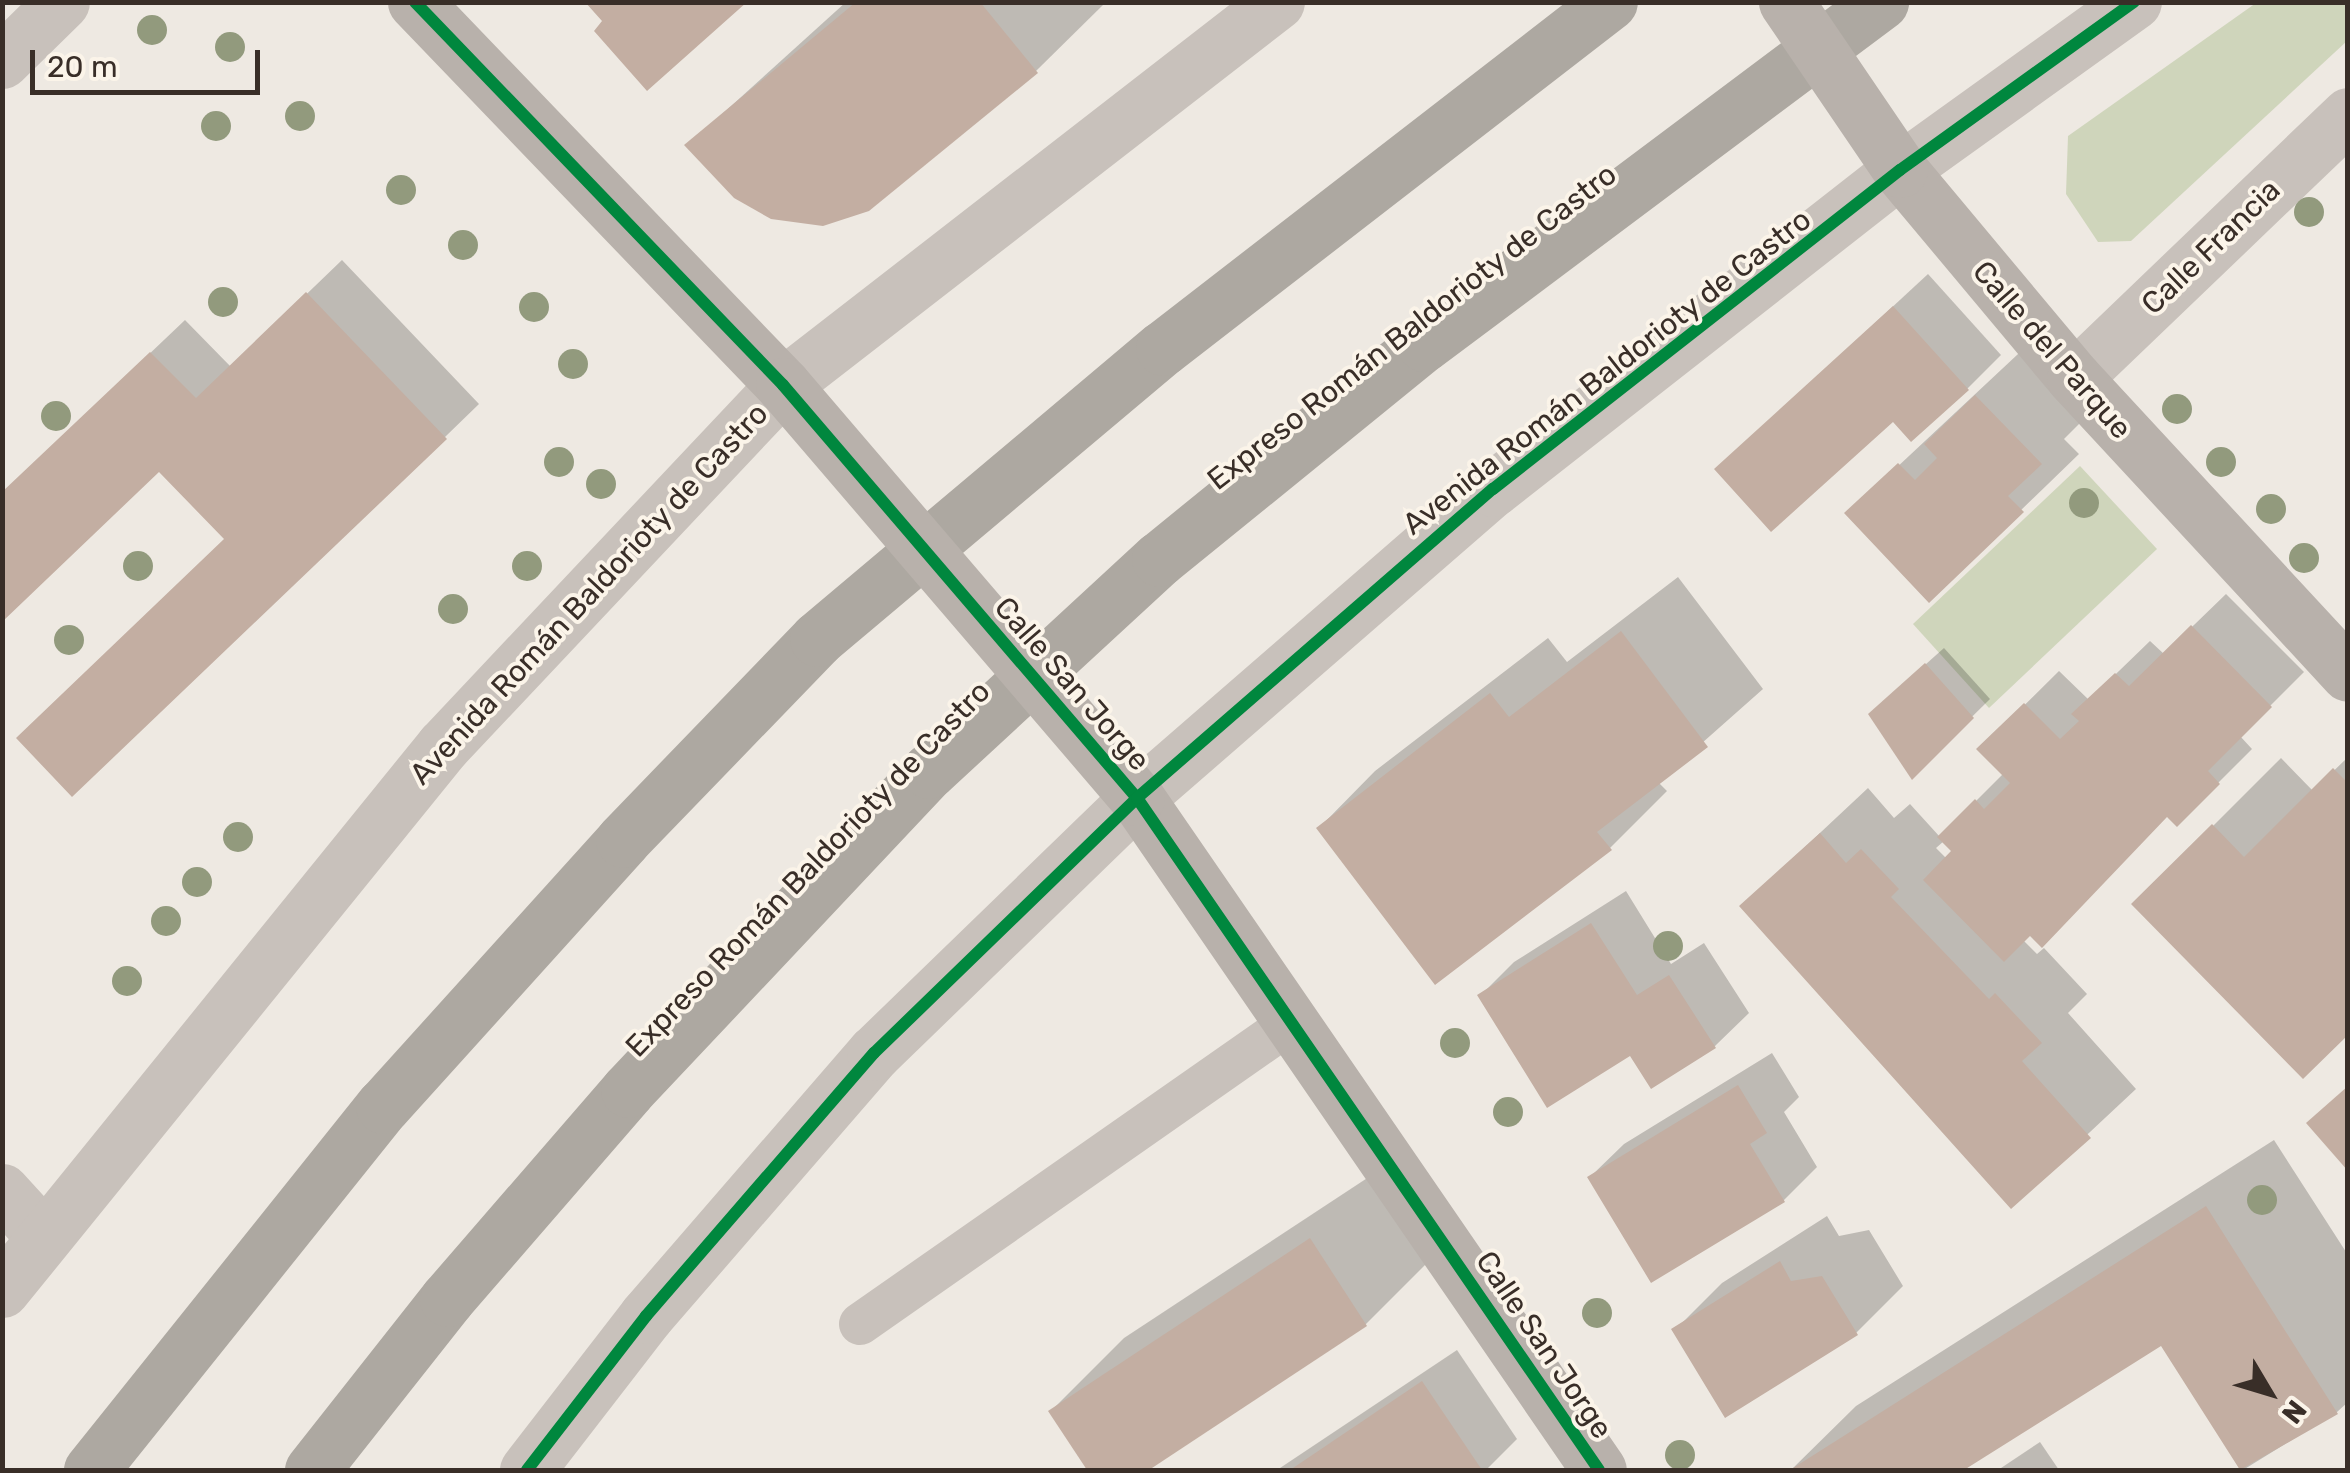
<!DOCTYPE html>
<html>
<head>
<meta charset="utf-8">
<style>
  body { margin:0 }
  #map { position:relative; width:2350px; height:1473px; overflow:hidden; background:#eee9e2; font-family:Rubik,sans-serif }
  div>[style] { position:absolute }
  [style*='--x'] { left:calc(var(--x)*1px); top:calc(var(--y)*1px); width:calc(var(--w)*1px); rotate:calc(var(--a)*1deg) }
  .green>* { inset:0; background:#cfd5bb }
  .shadow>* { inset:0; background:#0003 }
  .building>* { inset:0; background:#c3aea2 }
  .lane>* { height:42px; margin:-21px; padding:0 21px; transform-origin:21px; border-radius:21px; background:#c8c1bb }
  .street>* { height:55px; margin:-27.5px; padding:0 27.5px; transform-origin:27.5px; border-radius:27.5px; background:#c8c1bb }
  .secondary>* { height:55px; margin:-27.5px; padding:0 27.5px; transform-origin:27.5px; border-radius:27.5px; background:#b8b1ab }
  .highway>* { height:55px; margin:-27.5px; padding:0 27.5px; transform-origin:27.5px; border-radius:27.5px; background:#ada8a1 }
  .secondary-bridge>* { height:55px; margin:-27.5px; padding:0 27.5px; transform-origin:27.5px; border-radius:27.5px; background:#b8b1ab }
  .cycleway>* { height:12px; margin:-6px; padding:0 6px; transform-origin:6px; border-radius:6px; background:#00873e }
  .trees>* { width:30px; height:30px; margin:-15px; border-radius:50%; background:#929a7d }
  span { translate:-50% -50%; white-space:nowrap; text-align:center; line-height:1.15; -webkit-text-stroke:8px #fbf4e9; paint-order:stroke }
  .street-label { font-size:30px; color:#392e28 }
  .frame { position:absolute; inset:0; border:5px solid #392e28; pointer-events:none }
  .north { position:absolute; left:2220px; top:1343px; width:100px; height:100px; -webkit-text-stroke:8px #fbf4e9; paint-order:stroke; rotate:128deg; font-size:28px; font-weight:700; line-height:40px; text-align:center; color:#392e28 }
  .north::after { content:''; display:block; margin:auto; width:35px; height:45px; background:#392e28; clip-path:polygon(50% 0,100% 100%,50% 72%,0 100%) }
  .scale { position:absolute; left:30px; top:50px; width:230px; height:45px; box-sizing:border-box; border:5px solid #392e28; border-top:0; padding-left:12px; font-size:30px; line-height:35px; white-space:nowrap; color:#392e28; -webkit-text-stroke:8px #fbf4e9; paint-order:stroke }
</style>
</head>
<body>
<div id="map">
  <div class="green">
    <i style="clip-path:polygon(2256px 3px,2347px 3px,2347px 41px,2131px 241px,2098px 242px,2066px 194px,2068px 136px)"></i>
    <i style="clip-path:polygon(2080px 466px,2157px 549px,1989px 708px,1913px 624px)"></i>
  </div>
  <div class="shadow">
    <i style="clip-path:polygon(846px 2px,1103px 2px,1104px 4px,1036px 71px,688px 145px)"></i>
    <i style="clip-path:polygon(342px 260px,479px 404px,445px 437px,227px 539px,160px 468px,2px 494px,185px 320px,231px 367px)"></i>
    <i style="clip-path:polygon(1928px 274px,2001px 355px,1967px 389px,1893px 418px,1717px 469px)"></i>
    <i style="clip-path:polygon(2033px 340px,2097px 406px,2064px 439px,2079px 454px,1929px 599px,1848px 513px)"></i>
    <i style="clip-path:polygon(1678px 577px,1763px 689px,1658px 782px,1667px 791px,1610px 848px,1436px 981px,1319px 828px,1375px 771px,1548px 638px,1567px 662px)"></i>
    <i style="clip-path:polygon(evenodd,2226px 594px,2304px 672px,2240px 736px,2252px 749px,2177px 824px,2168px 814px,2023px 940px,2037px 954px,2044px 948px,2087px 994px,2068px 1013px,2136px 1089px,2011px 1206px,1742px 906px,1868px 788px,1894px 818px,1910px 804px,1940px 837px,2004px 773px,1980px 749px,2059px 671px,2089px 700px,2150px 641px,2164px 654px,2226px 594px,1944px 841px,1955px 851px,1947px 859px,1936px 848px,1944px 841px)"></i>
    <i style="clip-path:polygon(1944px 648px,1990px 699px,1912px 776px,1889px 697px)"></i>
    <i style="clip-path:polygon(2348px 757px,2348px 1031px,2135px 904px,2281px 758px,2313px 791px)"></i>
    <i style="clip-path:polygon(1626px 891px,1671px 964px,1704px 943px,1749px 1013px,1715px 1046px,1630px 1053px,1480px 996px,1514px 962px)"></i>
    <i style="clip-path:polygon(1772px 1053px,1799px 1097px,1784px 1112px,1817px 1167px,1784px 1200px,1590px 1177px,1624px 1144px)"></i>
    <i style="clip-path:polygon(2274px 1140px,2348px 1255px,2348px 1402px,2337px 1412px,2243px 1470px,2161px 1343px,1959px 1470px,1791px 1470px,1856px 1406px)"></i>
    <i style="clip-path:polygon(1384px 1167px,1439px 1251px,1366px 1324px,1145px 1470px,1090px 1470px,1051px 1411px,1124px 1338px)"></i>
    <i style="clip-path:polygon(1827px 1216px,1839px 1236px,1869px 1230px,1903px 1286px,1856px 1333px,1675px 1330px,1722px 1283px)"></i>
    <i style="clip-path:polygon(1457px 1350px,1517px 1439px,1486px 1470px,1277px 1470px)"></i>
    <i style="clip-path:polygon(2040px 1442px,2059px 1470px,1998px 1470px)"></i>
  </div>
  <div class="building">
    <i style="clip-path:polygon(585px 2px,747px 2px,647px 91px,594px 31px,602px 21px)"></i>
    <i style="clip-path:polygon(856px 2px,980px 2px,1038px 73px,869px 211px,823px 226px,771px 219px,734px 198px,684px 145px)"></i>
    <i style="clip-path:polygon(306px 292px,447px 439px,72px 797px,16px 738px,224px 539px,159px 472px,2px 622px,2px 492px,150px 352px,196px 398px)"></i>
    <i style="clip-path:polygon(1893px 306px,1969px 390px,1911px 442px,1893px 422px,1771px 532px,1714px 469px)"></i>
    <i style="clip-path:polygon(1975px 395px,2042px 464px,2008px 496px,2024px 512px,1929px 603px,1844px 513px,1898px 463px,1915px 480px,1937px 458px,1924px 444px)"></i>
    <i style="clip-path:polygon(2191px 625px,2272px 707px,2208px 771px,2220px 784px,2177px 827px,2167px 817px,2042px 948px,2030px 936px,2004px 962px,1923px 880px,1951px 851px,1937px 837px,1975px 799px,1984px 809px,2010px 783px,1976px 749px,2024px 703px,2060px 739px,2079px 721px,2071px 714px,2115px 673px,2129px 686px)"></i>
    <i style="clip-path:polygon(1621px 631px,1708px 747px,1597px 832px,1612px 850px,1435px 985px,1316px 828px,1490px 693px,1509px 717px)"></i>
    <i style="clip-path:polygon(1925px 663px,1974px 718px,1912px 780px,1868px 714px)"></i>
    <i style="clip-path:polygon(2333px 768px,2348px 783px,2348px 1035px,2303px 1079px,2131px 904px,2212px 824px,2244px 857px)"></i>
    <i style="clip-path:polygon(1820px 833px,1846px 863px,1861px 849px,1899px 889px,1891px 897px,1989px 999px,1995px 993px,2042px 1043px,2022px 1061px,2091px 1138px,2011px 1209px,1739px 906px)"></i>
    <i style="clip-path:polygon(1591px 923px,1637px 995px,1669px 975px,1716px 1048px,1651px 1089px,1630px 1056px,1547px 1108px,1477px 995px)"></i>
    <i style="clip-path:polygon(1738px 1085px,1767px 1133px,1750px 1144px,1785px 1202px,1651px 1283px,1587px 1177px)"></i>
    <i style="clip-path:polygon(2348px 1086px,2348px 1171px,2306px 1123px)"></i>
    <i style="clip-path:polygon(2206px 1206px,2338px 1414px,2240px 1470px,2161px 1346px,1964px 1470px,1790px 1470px)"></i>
    <i style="clip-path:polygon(1310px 1238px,1367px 1326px,1149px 1470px,1087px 1470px,1048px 1411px)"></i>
    <i style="clip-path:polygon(1780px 1261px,1791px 1281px,1822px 1276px,1858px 1335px,1725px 1418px,1671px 1329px)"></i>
    <i style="clip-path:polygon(1422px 1381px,1482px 1470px,1290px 1470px)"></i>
  </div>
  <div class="lane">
    <i style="--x:860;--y:1324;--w:527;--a:-34.96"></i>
  </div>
  <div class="street">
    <i style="--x:2;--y:61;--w:84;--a:-44.5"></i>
    <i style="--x:2074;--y:378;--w:380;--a:-43.8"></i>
    <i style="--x:2;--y:1191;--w:61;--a:47.7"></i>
    <i style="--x:2;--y:1290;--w:700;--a:-50.97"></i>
    <i style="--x:443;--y:746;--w:496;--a:-46.7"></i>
    <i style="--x:783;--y:385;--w:625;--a:-37.79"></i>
    <i style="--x:527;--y:1470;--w:195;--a:-52.3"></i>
    <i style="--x:646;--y:1316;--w:348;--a:-49.1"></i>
    <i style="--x:874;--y:1053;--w:366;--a:-44.1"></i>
    <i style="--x:1137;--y:798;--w:471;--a:-41"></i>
    <i style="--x:1493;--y:489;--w:517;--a:-38.09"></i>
    <i style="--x:1900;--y:170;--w:288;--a:-35.7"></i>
  </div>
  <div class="secondary">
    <i style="--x:415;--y:2;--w:531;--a:46.14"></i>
    <i style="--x:1900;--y:170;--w:271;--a:50.1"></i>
    <i style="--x:2074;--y:378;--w:403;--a:47.2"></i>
    <i style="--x:1137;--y:798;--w:815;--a:55.49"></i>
  </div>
  <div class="highway">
    <i style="--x:91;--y:1470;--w:467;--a:-51.3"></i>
    <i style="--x:383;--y:1106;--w:358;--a:-47.9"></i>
    <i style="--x:623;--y:840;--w:279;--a:-46"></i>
    <i style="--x:817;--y:639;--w:452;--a:-40.1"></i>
    <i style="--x:1163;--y:348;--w:565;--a:-37.74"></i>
    <i style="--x:312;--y:1470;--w:218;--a:-51.7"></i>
    <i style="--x:447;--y:1299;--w:276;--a:-49.1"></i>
    <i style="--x:628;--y:1090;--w:439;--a:-46.7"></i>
    <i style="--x:929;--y:771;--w:313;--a:-42.7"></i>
    <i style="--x:1159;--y:559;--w:341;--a:-39.1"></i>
    <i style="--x:1424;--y:344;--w:571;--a:-36.81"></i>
  </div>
  <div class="secondary-bridge">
    <i style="--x:1786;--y:2;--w:203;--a:55.8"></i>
    <i style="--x:783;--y:385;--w:544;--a:49.4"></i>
  </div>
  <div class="cycleway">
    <i style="--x:415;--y:2;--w:531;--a:46.14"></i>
    <i style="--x:783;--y:385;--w:544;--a:49.4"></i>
    <i style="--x:1137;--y:798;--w:815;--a:55.49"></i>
    <i style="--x:527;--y:1470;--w:195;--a:-52.3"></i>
    <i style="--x:646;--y:1316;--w:348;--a:-49.1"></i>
    <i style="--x:874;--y:1053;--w:366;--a:-44.1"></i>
    <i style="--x:1137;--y:798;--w:471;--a:-41"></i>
    <i style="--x:1493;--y:489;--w:517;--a:-38.09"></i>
    <i style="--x:1900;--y:170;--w:288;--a:-35.7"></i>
  </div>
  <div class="trees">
    <i style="left:152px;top:30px"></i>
    <i style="left:230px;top:47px"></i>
    <i style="left:300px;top:116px"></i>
    <i style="left:216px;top:126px"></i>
    <i style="left:401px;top:190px"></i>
    <i style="left:2309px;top:212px"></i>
    <i style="left:463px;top:245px"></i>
    <i style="left:223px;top:302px"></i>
    <i style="left:534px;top:307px"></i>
    <i style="left:573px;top:364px"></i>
    <i style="left:2177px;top:409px"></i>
    <i style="left:56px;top:416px"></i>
    <i style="left:559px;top:462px"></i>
    <i style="left:2221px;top:462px"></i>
    <i style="left:601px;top:484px"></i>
    <i style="left:2084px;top:503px"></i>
    <i style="left:2271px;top:509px"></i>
    <i style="left:2304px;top:558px"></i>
    <i style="left:138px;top:566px"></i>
    <i style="left:527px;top:566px"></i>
    <i style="left:453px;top:609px"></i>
    <i style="left:69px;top:640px"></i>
    <i style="left:238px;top:837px"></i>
    <i style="left:197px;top:882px"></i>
    <i style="left:166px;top:921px"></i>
    <i style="left:1668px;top:946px"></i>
    <i style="left:127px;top:981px"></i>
    <i style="left:1455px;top:1043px"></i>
    <i style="left:1508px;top:1112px"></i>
    <i style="left:2262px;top:1200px"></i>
    <i style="left:1597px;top:1313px"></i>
    <i style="left:1680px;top:1455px"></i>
  </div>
  <div class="street-label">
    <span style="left:2211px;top:247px;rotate:-44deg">Calle Francia</span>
    <span style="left:1412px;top:327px;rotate:-38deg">Expreso Román Baldorioty de Castro</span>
    <span style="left:2052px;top:350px;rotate:49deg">Calle del Parque</span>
    <span style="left:1607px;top:372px;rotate:-38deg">Avenida Román Baldorioty de Castro</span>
    <span style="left:589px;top:594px;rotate:-47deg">Avenida Román Baldorioty de Castro</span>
    <span style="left:1072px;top:684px;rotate:49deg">Calle San Jorge</span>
    <span style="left:808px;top:869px;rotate:-46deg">Expreso Román Baldorioty de Castro</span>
    <span style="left:1544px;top:1345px;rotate:56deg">Calle San Jorge</span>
  </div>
  <div class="frame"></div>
  <div class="north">N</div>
  <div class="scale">20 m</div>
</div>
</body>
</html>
